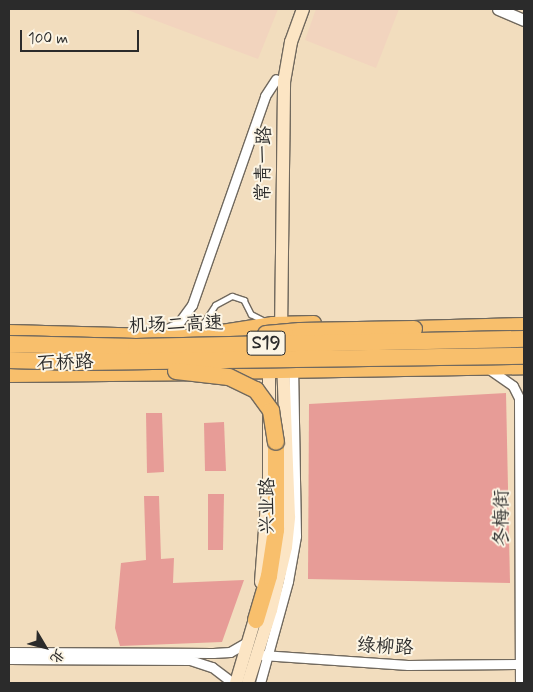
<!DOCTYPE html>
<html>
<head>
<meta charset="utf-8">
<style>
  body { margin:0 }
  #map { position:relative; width:533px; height:692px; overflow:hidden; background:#f2ddbe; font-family:Mynerve,"LXGW WenKai TC",sans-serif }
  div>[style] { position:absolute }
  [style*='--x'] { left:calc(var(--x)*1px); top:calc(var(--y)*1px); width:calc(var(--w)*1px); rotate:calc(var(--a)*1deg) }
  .built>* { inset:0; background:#f2d4be }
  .building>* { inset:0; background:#e79c97 }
  .roads { filter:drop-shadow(1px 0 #71695e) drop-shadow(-1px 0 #71695e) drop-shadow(0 1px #71695e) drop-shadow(0 -1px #71695e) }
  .service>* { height:4.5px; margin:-2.25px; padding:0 2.25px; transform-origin:2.25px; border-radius:2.25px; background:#fff }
  .minor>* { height:9px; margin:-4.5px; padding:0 4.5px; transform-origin:4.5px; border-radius:4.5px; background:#fff }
  .tertiary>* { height:11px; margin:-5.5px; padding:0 5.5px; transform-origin:5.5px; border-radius:5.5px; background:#fff }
  .secondary>* { height:12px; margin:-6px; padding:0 6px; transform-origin:6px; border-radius:6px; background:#fce5c4 }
  .primary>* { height:14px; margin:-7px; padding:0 7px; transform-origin:7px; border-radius:7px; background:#f8bf6c }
  .motorway>* { height:16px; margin:-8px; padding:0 8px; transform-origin:8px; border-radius:8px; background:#f8bf6c }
  .bridges { filter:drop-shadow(1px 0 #71695e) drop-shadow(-1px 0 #71695e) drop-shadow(0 1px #71695e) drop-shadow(0 -1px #71695e) }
  .motorway-bridge>* { height:16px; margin:-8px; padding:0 8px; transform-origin:8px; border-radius:8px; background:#f8bf6c }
  span { translate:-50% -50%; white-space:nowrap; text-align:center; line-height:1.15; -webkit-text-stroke:4px #fcf5e5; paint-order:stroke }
  .shield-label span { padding:1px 4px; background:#fcf5e5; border:1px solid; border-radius:4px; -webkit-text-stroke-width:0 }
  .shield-label { font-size:18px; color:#2b2b2b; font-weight:700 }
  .street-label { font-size:19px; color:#2b2b2b }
  .frame { position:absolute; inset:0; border:10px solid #2b2b2b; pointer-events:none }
  .north { position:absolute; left:20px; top:622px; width:50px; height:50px; -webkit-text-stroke:4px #fcf5e5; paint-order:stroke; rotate:127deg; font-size:14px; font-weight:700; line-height:20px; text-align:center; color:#2b2b2b }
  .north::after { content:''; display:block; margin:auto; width:18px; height:22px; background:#2b2b2b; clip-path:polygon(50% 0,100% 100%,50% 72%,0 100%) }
  .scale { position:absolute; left:20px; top:30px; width:119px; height:22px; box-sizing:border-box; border:2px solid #2b2b2b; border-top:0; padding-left:6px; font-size:15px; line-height:18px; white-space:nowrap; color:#2b2b2b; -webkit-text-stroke:4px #fcf5e5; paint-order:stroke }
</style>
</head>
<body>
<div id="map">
  <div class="built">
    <i style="clip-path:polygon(125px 9px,278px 9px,258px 59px)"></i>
    <i style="clip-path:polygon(316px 9px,399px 9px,376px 68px,305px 40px)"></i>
  </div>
  <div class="building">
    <i style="clip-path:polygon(506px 393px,510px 583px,308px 579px,309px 404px)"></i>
    <i style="clip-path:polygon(146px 413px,162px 413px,164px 472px,147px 473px)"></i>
    <i style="clip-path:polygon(224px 422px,226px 471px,205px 471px,204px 423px)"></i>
    <i style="clip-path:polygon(208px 494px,224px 494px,223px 550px,208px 550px)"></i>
    <i style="clip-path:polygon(144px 496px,159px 496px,161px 559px,174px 558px,173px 583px,244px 580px,222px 642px,120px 646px,115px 628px,121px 563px,146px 560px)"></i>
  </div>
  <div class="roads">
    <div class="service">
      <i style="--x:197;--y:333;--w:33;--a:-57"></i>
      <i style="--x:215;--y:305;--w:19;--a:-28"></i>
      <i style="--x:232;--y:296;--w:13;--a:18"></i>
      <i style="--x:244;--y:300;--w:16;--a:63"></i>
      <i style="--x:251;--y:314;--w:16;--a:27"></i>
    </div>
    <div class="minor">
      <i style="--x:155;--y:334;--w:25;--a:-23"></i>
      <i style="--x:178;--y:324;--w:24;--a:-54"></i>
      <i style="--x:192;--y:305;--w:221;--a:-70.7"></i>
      <i style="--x:265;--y:96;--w:20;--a:-57"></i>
      <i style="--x:489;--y:369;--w:29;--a:35"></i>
      <i style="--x:513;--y:386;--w:13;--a:63"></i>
      <i style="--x:519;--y:398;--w:285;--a:89.8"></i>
      <i style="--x:9;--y:652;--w:204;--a:0.3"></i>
      <i style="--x:213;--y:653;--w:17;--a:-3"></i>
      <i style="--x:230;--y:652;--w:22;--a:-30"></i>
      <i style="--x:262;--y:655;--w:146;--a:3.9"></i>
      <i style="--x:408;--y:665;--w:116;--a:-0.5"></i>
      <i style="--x:9;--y:659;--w:181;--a:0.3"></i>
      <i style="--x:190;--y:660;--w:23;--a:18"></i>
      <i style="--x:212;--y:667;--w:20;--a:37"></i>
      <i style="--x:260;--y:683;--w:106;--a:-74.6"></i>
      <i style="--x:288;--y:581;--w:46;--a:-79.9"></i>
      <i style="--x:296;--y:536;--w:166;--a:-91"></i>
    </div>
    <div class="tertiary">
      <i style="--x:498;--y:9;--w:28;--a:23"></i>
    </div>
    <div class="secondary">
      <i style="--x:281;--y:334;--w:252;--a:-89.3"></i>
      <i style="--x:284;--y:82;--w:41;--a:-80.1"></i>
      <i style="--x:291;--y:42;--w:35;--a:-70"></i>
      <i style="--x:261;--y:582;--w:105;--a:-85.6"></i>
      <i style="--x:269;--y:477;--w:115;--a:-90"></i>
      <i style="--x:236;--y:683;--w:74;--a:-73.5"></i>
      <i style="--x:248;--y:683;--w:77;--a:-72.5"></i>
      <i style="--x:271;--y:610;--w:65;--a:-76.6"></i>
      <i style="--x:286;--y:547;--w:30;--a:-84"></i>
      <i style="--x:289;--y:517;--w:156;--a:-92.2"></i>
    </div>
    <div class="primary">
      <i style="--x:9;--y:332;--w:181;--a:1.6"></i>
      <i style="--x:190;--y:337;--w:84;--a:-8.9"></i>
      <i style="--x:273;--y:324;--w:41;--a:-1.4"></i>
      <i style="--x:218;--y:372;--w:306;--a:-0.9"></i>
      <i style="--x:9;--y:375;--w:177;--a:-0.6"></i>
    </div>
    <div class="motorway">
      <i style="--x:414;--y:329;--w:110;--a:-1.6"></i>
      <i style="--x:256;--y:620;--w:46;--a:-73.5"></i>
      <i style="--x:269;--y:576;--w:47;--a:-81.3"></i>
      <i style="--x:276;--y:530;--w:88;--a:-90"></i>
    </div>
  </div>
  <div class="bridges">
    <div class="motorway-bridge">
      <i style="--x:266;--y:334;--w:34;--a:-5"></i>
      <i style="--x:300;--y:331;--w:114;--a:-1"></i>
      <i style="--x:9;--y:344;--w:127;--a:1.4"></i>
      <i style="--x:136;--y:347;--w:388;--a:-1.2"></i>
      <i style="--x:9;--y:360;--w:72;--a:1.6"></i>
      <i style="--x:81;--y:362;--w:443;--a:-0.8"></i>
      <i style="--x:176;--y:371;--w:53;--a:6.5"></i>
      <i style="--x:229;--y:377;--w:30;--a:26"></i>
      <i style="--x:256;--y:390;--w:26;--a:54"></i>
      <i style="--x:271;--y:411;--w:31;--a:81"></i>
    </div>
  </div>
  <div class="shield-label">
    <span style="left:266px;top:343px">S19</span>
  </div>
  <div class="street-label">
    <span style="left:264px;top:164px;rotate:-89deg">常青一路</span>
    <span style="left:176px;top:325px;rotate:-2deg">机场二高速</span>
    <span style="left:65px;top:363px;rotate:-2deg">石桥路</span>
    <span style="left:268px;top:506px;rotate:-90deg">兴业路</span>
    <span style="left:502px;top:518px;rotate:-90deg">冬梅街</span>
    <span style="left:385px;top:647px;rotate:3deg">绿柳路</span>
  </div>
  <div class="frame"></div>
  <div class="north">北</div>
  <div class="scale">100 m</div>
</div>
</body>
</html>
